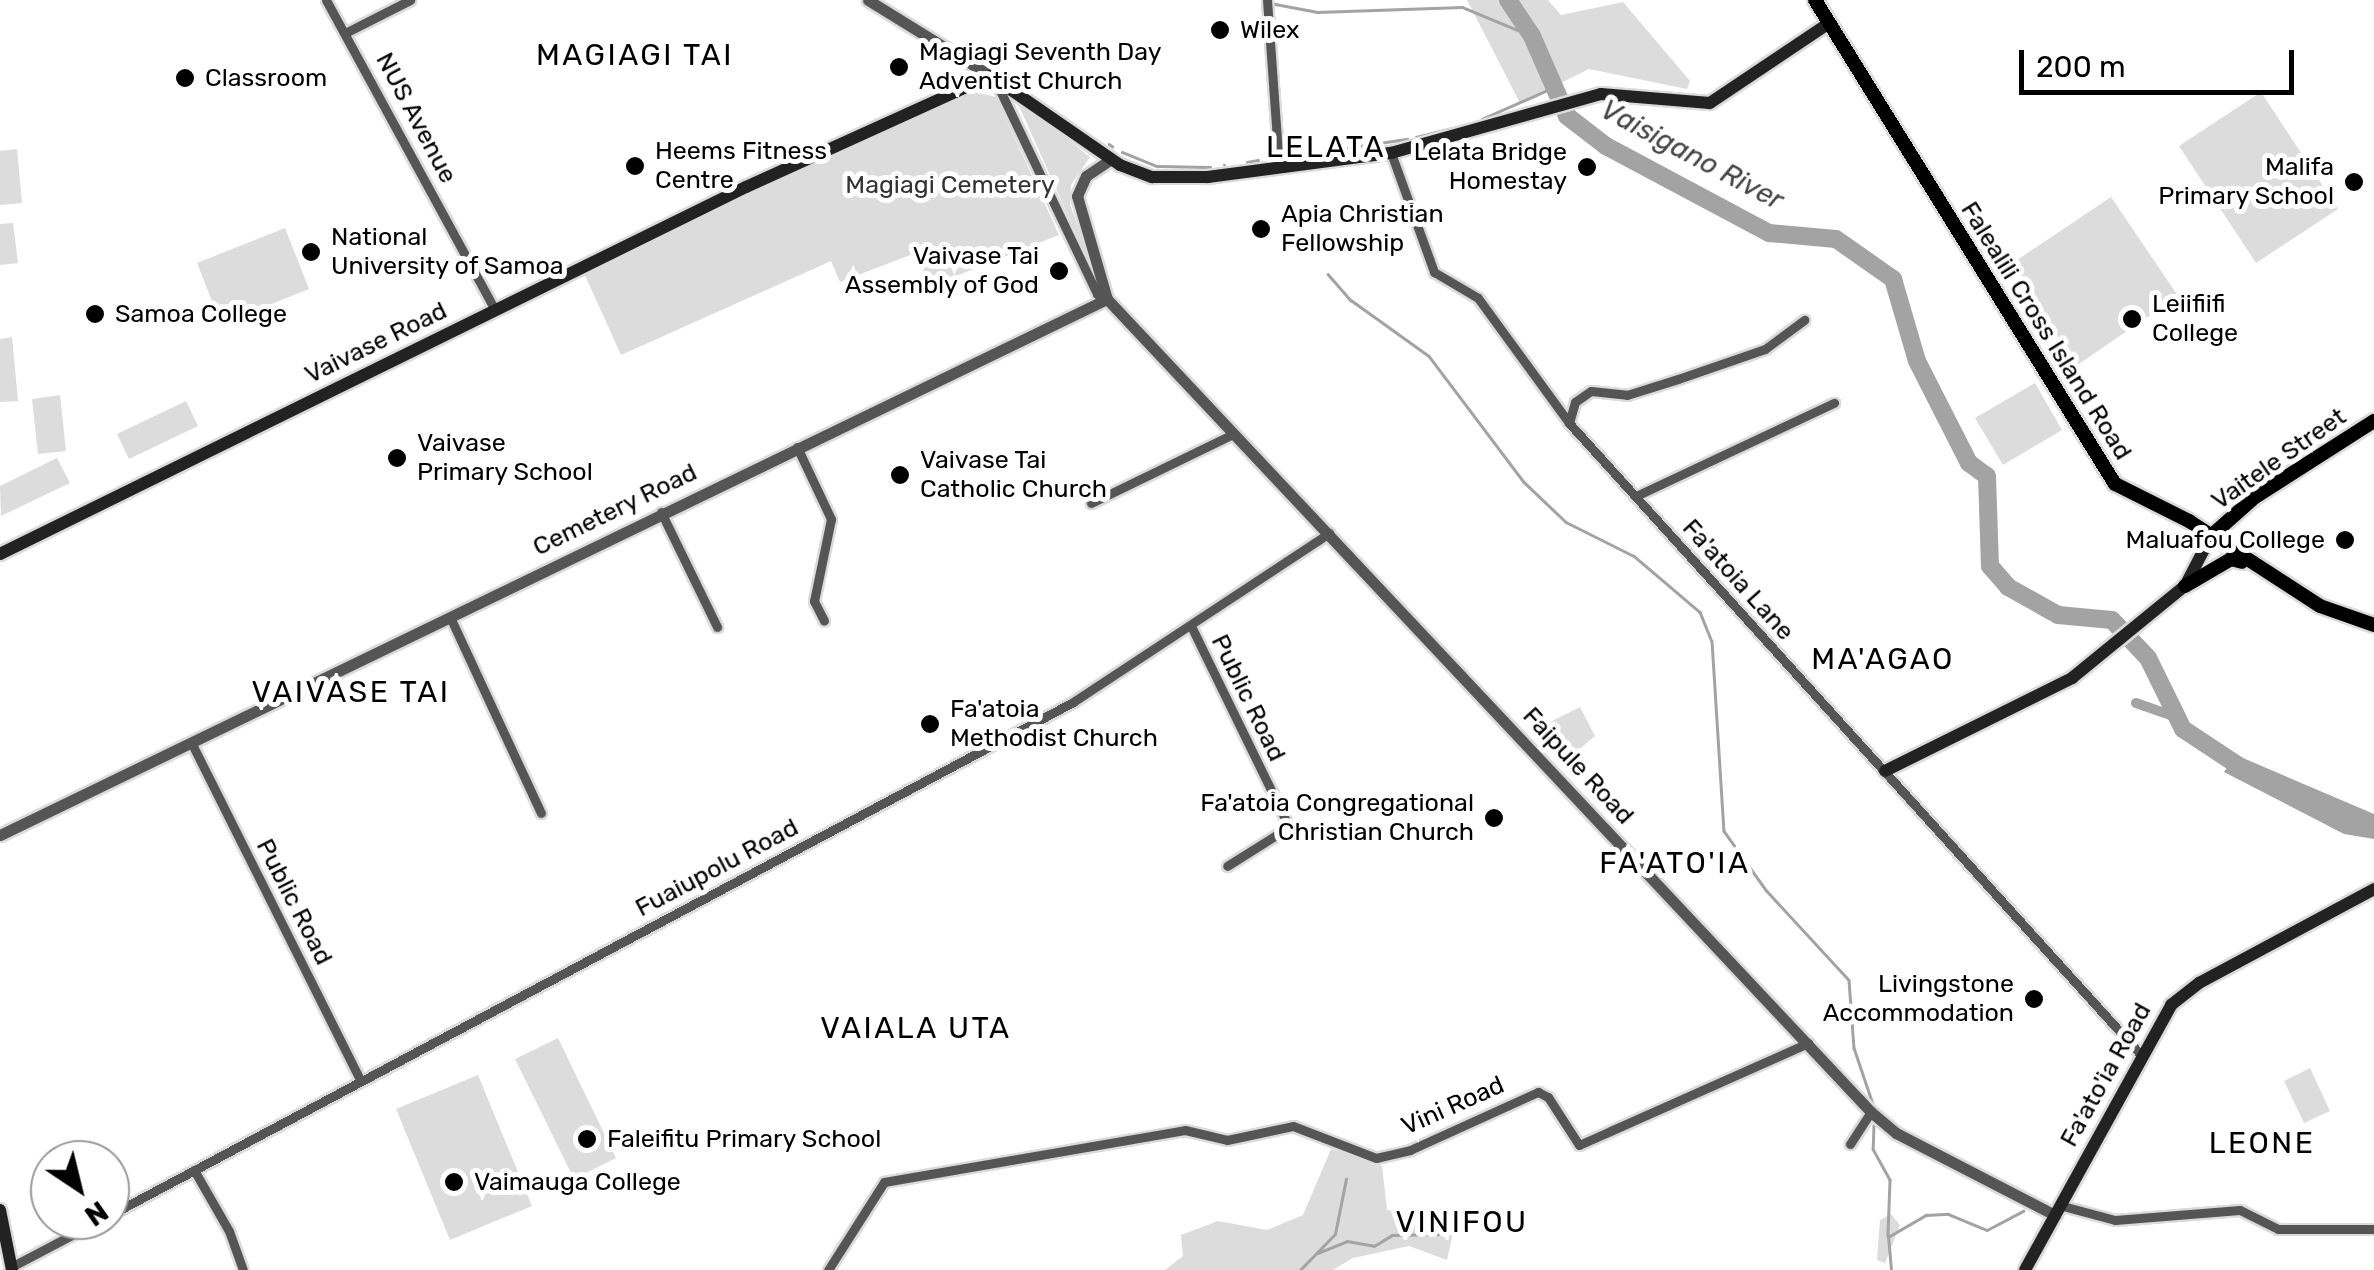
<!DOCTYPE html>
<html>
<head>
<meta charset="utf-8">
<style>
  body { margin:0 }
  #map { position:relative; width:2374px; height:1270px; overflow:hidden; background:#fff; font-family:Rubik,sans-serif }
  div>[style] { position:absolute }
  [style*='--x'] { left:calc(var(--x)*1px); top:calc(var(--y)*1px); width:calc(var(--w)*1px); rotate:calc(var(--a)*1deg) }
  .green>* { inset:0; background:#dcdcdc }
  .water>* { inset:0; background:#a3a3a3 }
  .stream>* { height:2.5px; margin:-1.25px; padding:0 1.25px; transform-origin:1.25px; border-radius:1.25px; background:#a3a3a3 }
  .canal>* { height:10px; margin:-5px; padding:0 5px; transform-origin:5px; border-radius:5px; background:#a3a3a3 }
  .river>* { height:18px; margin:-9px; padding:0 9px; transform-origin:9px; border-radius:9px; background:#a3a3a3 }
  .roads { filter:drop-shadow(2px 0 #dbdbdb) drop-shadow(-2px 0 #dbdbdb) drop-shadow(0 2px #dbdbdb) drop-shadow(0 -2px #dbdbdb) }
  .minor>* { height:9px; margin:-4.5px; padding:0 4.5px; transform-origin:4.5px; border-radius:4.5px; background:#555 }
  .tertiary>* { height:11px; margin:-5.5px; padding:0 5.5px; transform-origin:5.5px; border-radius:5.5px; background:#555 }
  .secondary>* { height:12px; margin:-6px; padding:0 6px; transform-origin:6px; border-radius:6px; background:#222 }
  .primary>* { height:14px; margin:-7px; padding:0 7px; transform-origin:7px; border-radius:7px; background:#000 }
  .dots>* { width:28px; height:28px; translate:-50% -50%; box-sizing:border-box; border:5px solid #fff; border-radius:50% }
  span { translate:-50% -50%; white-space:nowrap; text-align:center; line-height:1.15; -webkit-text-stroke:10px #fff; paint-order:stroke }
  .poi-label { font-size:25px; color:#000 }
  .left { translate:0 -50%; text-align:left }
  .right { translate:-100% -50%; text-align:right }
  .street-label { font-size:25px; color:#000 }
  .park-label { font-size:25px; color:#333 }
  .water-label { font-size:28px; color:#444; font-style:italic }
  .quarter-label { font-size:30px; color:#000; letter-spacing:2.5px }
  .north { position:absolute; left:30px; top:1140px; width:100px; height:100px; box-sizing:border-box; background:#fff; border:2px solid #999; border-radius:50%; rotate:145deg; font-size:28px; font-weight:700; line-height:40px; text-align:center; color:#000 }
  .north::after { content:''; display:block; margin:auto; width:35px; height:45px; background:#000; clip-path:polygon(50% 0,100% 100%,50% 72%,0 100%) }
  .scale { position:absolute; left:2019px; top:50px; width:275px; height:45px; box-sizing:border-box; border:5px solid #000; border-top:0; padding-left:12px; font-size:30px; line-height:35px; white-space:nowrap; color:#000; -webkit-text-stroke:8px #fff; paint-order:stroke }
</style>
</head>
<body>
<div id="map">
  <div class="green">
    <i style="clip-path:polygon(1467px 0,1548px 0,1561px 15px,1623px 2px,1690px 81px,1687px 89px,1589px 69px,1520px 103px)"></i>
    <i style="clip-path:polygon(967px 90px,996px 97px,1059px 235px,928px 287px,913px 254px,840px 282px,831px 261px,621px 355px,583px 271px)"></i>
    <i style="clip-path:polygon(2261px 92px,2338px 209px,2256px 263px,2179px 146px)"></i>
    <i style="clip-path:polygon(1015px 97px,1090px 157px,1071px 185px,1070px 204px,1100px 287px)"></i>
    <i style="clip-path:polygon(17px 149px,22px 203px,0 205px,0 151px)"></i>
    <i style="clip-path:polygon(2111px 197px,2178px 296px,2076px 366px,2008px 266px)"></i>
    <i style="clip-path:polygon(13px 223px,18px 263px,0 265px,0 224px)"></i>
    <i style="clip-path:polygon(285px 228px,309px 289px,221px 324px,197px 263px)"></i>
    <i style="clip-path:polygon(12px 337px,18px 401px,0 402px,0 339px)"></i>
    <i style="clip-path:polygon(2035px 383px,2062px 430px,2003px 465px,1975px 418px)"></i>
    <i style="clip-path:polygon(60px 395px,66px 451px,38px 454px,32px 399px)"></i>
    <i style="clip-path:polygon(186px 401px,198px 426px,129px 459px,117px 434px)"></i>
    <i style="clip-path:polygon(57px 458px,70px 483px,1px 516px,0 486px)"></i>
    <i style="clip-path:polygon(1580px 707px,1595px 736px,1575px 753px,1550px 722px)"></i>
    <i style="clip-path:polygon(558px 1038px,616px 1158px,574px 1179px,515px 1059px)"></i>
    <i style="clip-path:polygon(2310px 1068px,2330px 1111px,2304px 1123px,2284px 1081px)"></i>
    <i style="clip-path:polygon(478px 1075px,532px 1206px,450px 1240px,396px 1109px)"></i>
    <i style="clip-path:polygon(1331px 1149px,1382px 1166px,1387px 1210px,1456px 1219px,1447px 1260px,1409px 1246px,1353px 1258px,1333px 1270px,1165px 1270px,1183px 1256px,1181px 1235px,1218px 1221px,1267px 1230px,1303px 1215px)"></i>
    <i style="clip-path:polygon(1891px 1214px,1900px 1225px,1885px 1263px,1877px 1260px,1880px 1220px)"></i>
  </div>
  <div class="water">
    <i style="clip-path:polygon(2236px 755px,2374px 814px,2374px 839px,2344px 834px,2224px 772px)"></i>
  </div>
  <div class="stream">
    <i style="--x:1270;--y:3;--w:48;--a:10.8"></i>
    <i style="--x:1317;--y:12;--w:145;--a:-2"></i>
    <i style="--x:1462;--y:7;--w:76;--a:22.5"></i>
    <i style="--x:1482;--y:119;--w:77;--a:-23.9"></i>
    <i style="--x:1416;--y:137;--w:55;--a:-13.8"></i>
    <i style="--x:1109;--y:144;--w:4;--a:34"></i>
    <i style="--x:1333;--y:150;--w:75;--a:-8.5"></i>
    <i style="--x:1122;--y:152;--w:38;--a:22"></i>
    <i style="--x:1157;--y:166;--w:53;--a:1.1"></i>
    <i style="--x:1285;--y:157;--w:38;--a:-7"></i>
    <i style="--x:1269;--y:159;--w:1;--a:0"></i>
    <i style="--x:1247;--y:162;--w:11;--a:-10"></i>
    <i style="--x:1224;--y:165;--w:1;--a:0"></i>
    <i style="--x:1328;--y:274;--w:35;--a:49"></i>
    <i style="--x:1351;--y:300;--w:96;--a:35.7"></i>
    <i style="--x:1429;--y:356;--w:158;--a:53"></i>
    <i style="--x:1524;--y:482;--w:58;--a:43.6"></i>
    <i style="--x:1566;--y:522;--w:76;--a:26.6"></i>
    <i style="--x:1634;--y:556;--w:87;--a:40.3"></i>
    <i style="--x:1700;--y:612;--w:31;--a:68"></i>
    <i style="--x:1712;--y:641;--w:190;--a:86.4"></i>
    <i style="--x:1724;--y:831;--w:72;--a:54.6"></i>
    <i style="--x:1766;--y:890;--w:122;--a:47.3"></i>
    <i style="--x:1849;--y:980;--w:68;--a:85.8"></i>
    <i style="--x:1854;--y:1048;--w:62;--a:71.3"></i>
    <i style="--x:1874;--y:1125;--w:24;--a:92"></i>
    <i style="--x:1873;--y:1149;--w:35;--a:61"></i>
    <i style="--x:1890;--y:1180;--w:55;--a:92.1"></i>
    <i style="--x:1318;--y:1253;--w:31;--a:-22"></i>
    <i style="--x:1347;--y:1241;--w:27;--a:10"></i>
    <i style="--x:1374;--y:1246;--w:21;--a:-31"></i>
    <i style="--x:1392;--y:1235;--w:46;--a:-1.2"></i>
    <i style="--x:1300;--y:1270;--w:50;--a:-45.8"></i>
    <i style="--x:1335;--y:1234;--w:56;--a:-78.7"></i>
    <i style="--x:1891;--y:1270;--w:33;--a:-95"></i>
    <i style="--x:1888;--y:1237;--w:44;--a:-30.1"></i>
    <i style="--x:1926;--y:1215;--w:22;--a:-3"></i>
    <i style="--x:1948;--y:1214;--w:42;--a:22.3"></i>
    <i style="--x:1987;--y:1230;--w:41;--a:-27.8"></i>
  </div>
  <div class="canal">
    <i style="--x:2136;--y:703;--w:42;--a:19.3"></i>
  </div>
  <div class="river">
    <i style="--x:1508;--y:0;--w:43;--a:56.3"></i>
    <i style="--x:1532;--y:36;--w:87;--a:66.4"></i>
    <i style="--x:1567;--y:116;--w:49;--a:37.6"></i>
    <i style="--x:1606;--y:146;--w:185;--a:28.1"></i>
    <i style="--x:1769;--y:233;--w:67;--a:5.1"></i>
    <i style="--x:1836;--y:239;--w:70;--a:35.1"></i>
    <i style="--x:1893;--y:279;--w:85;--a:73.7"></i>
    <i style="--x:1917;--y:361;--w:114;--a:63"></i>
    <i style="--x:1969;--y:463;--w:22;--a:36"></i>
    <i style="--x:1987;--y:476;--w:90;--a:88.1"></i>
    <i style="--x:1990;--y:566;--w:28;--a:49"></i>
    <i style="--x:2008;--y:587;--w:57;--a:29.2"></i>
    <i style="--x:2058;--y:615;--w:54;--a:5.3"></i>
    <i style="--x:2112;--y:620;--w:52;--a:46.5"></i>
    <i style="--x:2148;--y:658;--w:79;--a:63.8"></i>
    <i style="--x:2183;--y:729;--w:82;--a:33.5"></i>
  </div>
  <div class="roads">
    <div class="minor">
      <i style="--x:326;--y:0;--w:353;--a:61.4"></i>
      <i style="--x:1267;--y:0;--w:168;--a:85.9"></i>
      <i style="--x:347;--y:32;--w:71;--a:-26.9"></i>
      <i style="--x:996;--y:82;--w:235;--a:64.5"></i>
      <i style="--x:1097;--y:294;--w:11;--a:27"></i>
      <i style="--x:1391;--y:153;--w:127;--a:70.1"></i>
      <i style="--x:1434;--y:272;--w:51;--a:30.6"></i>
      <i style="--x:1478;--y:298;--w:155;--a:53.9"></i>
      <i style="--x:1569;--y:423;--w:852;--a:47.85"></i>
      <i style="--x:1569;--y:423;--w:22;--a:-74"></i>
      <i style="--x:1575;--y:402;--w:19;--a:-35"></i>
      <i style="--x:1591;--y:391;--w:36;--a:6"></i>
      <i style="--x:1627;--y:395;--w:53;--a:-17.4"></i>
      <i style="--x:1678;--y:379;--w:92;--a:-19"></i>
      <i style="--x:1765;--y:349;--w:49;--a:-36.6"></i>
      <i style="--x:797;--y:447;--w:80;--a:64.7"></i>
      <i style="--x:831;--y:519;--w:84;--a:101.7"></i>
      <i style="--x:814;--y:601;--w:22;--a:63"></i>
      <i style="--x:1636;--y:496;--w:219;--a:-25.2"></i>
      <i style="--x:1091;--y:503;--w:158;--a:-25.9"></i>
      <i style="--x:661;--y:512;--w:128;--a:64"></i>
      <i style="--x:450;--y:617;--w:216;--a:65.1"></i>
      <i style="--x:1192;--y:628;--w:221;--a:64"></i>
      <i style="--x:1289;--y:827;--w:73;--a:147.8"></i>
      <i style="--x:191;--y:742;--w:379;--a:63.4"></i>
      <i style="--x:1850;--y:1144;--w:38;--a:-57"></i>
      <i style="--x:194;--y:1170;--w:70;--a:60.2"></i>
      <i style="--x:229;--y:1231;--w:41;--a:70.3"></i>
      <i style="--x:2059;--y:1205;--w:58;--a:15"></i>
      <i style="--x:2115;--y:1220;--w:125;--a:-4.6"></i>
      <i style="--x:2240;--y:1210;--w:42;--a:26.6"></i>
      <i style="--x:2278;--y:1229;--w:96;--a:0"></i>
      <i style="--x:110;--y:1215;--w:1091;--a:-28.04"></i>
      <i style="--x:1073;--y:702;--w:307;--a:-33.4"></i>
      <i style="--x:11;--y:1267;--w:101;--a:-27.8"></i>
      <i style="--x:828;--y:1270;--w:104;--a:-57.5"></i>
      <i style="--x:884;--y:1182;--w:305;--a:-9.8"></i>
      <i style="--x:1185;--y:1130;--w:43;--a:13.4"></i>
      <i style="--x:1227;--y:1140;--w:67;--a:-12"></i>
      <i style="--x:1293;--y:1126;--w:89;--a:21.1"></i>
      <i style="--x:1376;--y:1158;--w:35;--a:-13"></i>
      <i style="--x:1410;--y:1150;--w:141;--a:-24.4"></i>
      <i style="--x:1538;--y:1092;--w:11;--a:27"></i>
      <i style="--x:1548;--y:1097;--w:57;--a:57.1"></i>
      <i style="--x:1579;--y:1145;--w:251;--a:-24"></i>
    </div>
    <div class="tertiary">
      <i style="--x:868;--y:0;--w:145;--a:31.7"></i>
      <i style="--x:1107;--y:299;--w:1116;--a:46.78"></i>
      <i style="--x:1871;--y:1112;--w:33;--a:40"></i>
      <i style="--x:1896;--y:1133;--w:179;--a:27.3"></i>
      <i style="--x:0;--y:835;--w:1230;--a:-25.84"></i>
      <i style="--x:1107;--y:299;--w:107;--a:-106.2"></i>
      <i style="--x:1077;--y:196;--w:22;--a:-66"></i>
      <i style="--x:1086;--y:176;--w:29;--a:-34"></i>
    </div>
    <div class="secondary">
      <i style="--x:0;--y:554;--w:831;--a:-26.2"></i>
      <i style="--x:746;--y:187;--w:269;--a:-24.4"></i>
      <i style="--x:991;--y:76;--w:157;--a:34.6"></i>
      <i style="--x:1120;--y:165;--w:34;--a:21"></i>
      <i style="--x:1152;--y:177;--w:56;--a:0"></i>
      <i style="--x:1208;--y:177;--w:185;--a:-7.5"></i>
      <i style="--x:1391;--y:153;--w:218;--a:-15.7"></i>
      <i style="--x:1601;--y:94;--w:109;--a:4.7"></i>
      <i style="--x:1710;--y:103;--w:143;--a:-33.9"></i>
      <i style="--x:1885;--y:771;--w:209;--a:-26.4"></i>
      <i style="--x:2072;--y:678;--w:146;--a:-39.2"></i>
      <i style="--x:2185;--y:586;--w:56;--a:-62.5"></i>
      <i style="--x:0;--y:1210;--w:61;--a:78.7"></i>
      <i style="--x:2025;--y:1270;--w:303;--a:-61.1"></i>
      <i style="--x:2171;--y:1005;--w:36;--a:-38"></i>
      <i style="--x:2199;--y:983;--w:199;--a:-28.2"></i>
    </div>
    <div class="primary">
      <i style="--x:1815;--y:0;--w:569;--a:58.21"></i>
      <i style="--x:2115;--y:484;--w:83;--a:26.6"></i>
      <i style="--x:2189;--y:521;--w:156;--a:33"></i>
      <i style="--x:2320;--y:606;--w:57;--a:19.4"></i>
      <i style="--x:2211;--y:536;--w:59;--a:-41.6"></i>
      <i style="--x:2255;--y:497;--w:141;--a:-32.6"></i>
      <i style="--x:2185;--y:586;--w:53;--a:-30.4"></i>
      <i style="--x:2231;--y:559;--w:11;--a:15"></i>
    </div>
  </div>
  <div class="dots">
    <i style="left:1220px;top:30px;background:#000"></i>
    <i style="left:899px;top:67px;background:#000"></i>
    <i style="left:185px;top:78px;background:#000"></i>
    <i style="left:635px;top:166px;background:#000"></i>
    <i style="left:1587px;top:167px;background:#000"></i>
    <i style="left:2354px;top:182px;background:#000"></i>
    <i style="left:1261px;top:229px;background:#000"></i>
    <i style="left:311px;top:252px;background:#000"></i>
    <i style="left:1059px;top:271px;background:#000"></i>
    <i style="left:95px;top:314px;background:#000"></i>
    <i style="left:2132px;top:319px;background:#000"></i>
    <i style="left:397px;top:458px;background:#000"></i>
    <i style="left:900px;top:475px;background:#000"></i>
    <i style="left:2345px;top:540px;background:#000"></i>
    <i style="left:930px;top:724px;background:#000"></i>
    <i style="left:1494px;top:818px;background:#000"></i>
    <i style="left:2034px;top:999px;background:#000"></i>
    <i style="left:587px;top:1139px;background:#000"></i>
    <i style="left:454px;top:1182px;background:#000"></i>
  </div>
  <div class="poi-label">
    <span class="left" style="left:1240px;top:30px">Wilex</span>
    <span class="left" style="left:919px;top:67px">Magiagi Seventh Day<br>Adventist Church</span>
    <span class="left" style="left:205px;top:78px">Classroom</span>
    <span class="left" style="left:655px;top:166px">Heems Fitness<br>Centre</span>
    <span class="right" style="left:1567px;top:167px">Lelata Bridge<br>Homestay</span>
    <span class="right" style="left:2334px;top:182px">Malifa<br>Primary School</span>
    <span class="left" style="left:1281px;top:229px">Apia Christian<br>Fellowship</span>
    <span class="left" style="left:331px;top:252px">National<br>University of Samoa</span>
    <span class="right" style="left:1039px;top:271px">Vaivase Tai<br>Assembly of God</span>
    <span class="left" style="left:2152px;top:319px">Leiifiifi<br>College</span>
    <span class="left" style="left:115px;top:314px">Samoa College</span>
    <span class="left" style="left:417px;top:458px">Vaivase<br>Primary School</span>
    <span class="left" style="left:920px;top:475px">Vaivase Tai<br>Catholic Church</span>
    <span class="right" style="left:2325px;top:540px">Maluafou College</span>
    <span class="left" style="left:950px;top:724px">Fa'atoia<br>Methodist Church</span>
    <span class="right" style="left:1474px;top:818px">Fa'atoia Congregational<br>Christian Church</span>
    <span class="right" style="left:2014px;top:999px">Livingstone<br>Accommodation</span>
    <span class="left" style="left:607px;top:1139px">Faleifitu Primary School</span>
    <span class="left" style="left:474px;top:1182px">Vaimauga College</span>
  </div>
  <div class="street-label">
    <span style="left:416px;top:118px;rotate:62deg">NUS Avenue</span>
    <span style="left:2046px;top:331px;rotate:58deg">Falealili Cross Island Road</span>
    <span style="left:376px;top:343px;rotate:-26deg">Vaivase Road</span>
    <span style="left:2279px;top:459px;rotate:-35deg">Vaitele Street</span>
    <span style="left:615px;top:510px;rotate:-26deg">Cemetery Road</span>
    <span style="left:1738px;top:580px;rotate:48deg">Fa'atoia Lane</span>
    <span style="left:1248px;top:698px;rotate:64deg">Public Road</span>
    <span style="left:1578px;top:766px;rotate:47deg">Faipule Road</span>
    <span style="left:717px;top:868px;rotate:-28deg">Fuaiupolu Road</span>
    <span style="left:294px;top:902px;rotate:63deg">Public Road</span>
    <span style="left:2106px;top:1075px;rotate:-61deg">Fa'ato'ia Road</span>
    <span style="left:1453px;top:1106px;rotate:-24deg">Vini Road</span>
  </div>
  <div class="park-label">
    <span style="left:950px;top:185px">Magiagi Cemetery</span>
  </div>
  <div class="water-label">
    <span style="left:1692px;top:155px;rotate:28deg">Vaisigano River</span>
  </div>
  <div class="quarter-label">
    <span style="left:635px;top:55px">MAGIAGI TAI</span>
    <span style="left:1326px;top:147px">LELATA</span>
    <span style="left:1883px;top:659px">MA'AGAO</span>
    <span style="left:351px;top:692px">VAIVASE TAI</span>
    <span style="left:1675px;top:863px">FA'ATO'IA</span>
    <span style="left:916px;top:1028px">VAIALA UTA</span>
    <span style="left:2262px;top:1143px">LEONE</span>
    <span style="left:1462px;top:1222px">VINIFOU</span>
  </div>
  <div class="north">N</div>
  <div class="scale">200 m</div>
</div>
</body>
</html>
